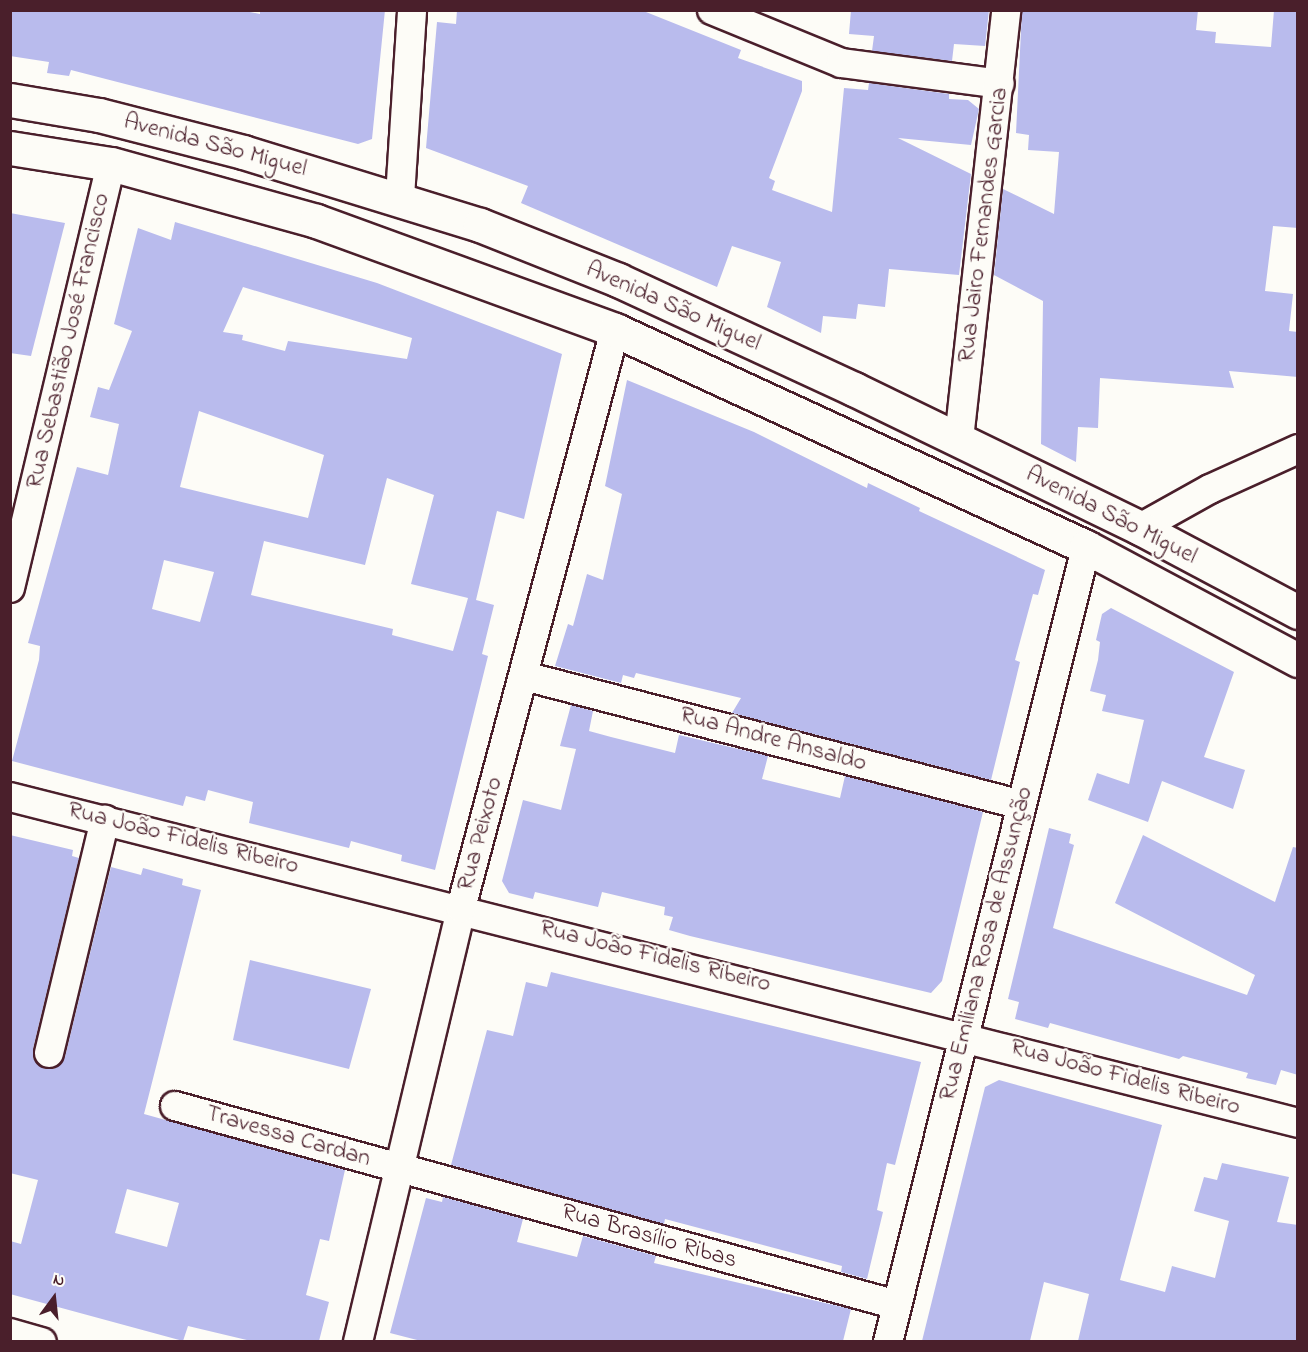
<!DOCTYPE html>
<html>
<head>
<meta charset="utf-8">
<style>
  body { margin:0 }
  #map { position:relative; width:1308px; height:1352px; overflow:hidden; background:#fdfcf7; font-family:"Indie Flower",sans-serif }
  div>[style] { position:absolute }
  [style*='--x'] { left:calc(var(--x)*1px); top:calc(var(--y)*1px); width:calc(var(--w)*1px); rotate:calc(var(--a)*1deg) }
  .building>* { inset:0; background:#b9bbed }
  .roads { filter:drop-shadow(2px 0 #4a1f2b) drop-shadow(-2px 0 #4a1f2b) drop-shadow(0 2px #4a1f2b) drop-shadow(0 -2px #4a1f2b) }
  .street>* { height:28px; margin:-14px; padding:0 14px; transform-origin:14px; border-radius:14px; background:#fdfcf7 }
  .primary>* { height:33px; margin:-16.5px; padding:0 16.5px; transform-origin:16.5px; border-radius:16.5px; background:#fdfcf7 }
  span { translate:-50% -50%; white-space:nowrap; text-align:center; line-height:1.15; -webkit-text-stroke:4.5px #fdfcf7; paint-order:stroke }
  .street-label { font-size:24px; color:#4a1f2b }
  .frame { position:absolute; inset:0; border:12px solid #4a1f2b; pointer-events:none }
  .north { position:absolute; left:24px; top:1268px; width:60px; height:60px; -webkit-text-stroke:4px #fdfcf7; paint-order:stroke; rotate:15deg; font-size:16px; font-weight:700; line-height:24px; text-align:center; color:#4a1f2b }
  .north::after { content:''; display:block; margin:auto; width:21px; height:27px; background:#4a1f2b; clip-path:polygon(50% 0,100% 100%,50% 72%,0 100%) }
</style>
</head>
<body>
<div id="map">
  <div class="building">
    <i style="clip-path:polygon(10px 10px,240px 10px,260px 14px,260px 10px,385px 10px,372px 139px,358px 144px,71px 70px,69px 76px,47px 73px,49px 62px,10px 56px)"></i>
    <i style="clip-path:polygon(457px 10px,641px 10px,741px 50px,738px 58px,802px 81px,802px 91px,769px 178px,775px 181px,772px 190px,832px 212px,844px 88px,868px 90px,869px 83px,949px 94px,949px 99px,968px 100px,979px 109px,971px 145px,898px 138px,971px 174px,959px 275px,889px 269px,885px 307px,858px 304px,856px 319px,823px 316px,821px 333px,767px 307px,781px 262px,732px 246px,717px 287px,521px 203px,528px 186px,426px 148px,437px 22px,456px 24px)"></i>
    <i style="clip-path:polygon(851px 10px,989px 10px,985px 46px,954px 44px,952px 61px,872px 51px,874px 36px,849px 34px)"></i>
    <i style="clip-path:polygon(1022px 10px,1198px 10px,1196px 30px,1216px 32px,1215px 43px,1271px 47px,1274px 10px,1298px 10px,1298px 228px,1273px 226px,1265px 291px,1293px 294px,1289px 331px,1298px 332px,1298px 377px,1229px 371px,1234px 388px,1100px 378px,1098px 428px,1078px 427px,1076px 462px,1041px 444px,1043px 301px,994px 275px,1003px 189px,1054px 214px,1059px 152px,1028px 150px,1029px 135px,1016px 133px)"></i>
    <i style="clip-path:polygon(10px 213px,65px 223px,31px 356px,10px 353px)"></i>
    <i style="clip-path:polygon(evenodd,175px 222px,377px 283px,562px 354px,524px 519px,497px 511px,476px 600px,494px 605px,482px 654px,488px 656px,435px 870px,401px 861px,402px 855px,351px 841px,349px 848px,249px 823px,253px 802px,208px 790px,205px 801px,186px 796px,183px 806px,12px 761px,39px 660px,40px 646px,28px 643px,77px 467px,108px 475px,119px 424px,90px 417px,98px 387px,109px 390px,132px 331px,114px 324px,138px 228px,171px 240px,175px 222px,243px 287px,412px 338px,407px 359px,288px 341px,285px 351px,242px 340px,243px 335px,223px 332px,243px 287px,175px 222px,199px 411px,324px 455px,308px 518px,180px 487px,199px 411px,175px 222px,387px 478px,434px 495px,411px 584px,468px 598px,453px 651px,392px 635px,393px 629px,251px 595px,264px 541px,365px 565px,387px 478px,175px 222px,164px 560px,214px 572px,200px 622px,152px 609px,164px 560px)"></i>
    <i style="clip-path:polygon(627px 380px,754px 432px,867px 488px,868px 483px,920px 508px,919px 511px,1045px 570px,1038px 595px,1033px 594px,1015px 660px,1020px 662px,991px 780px,732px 713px,741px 698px,636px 673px,634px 678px,623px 675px,621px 683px,555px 666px,568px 624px,573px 626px,587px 574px,603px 580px,622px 494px,605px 486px)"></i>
    <i style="clip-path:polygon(1111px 608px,1234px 672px,1204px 757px,1245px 770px,1233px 809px,1162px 781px,1148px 822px,1088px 800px,1097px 773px,1129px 784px,1144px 720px,1102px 711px,1106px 695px,1090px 691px,1098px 660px,1100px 642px,1096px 640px,1102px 614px)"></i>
    <i style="clip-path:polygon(571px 705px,593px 711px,589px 731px,611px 737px,675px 753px,679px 735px,768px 756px,762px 779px,840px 798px,845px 776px,983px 812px,942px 981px,931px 993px,690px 936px,669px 930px,673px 917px,664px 915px,665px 907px,602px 892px,598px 907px,535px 892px,533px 899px,509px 893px,502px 881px,523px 800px,561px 810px,576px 749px,560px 746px)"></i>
    <i style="clip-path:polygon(1049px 828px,1071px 834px,1069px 843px,1074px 845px,1053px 928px,1247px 995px,1255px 975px,1115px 903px,1143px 835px,1275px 902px,1293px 847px,1298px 848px,1298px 1075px,1281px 1070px,1276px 1085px,1246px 1078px,1248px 1073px,1183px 1056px,1179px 1059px,1050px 1023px,1048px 1028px,1015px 1019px,1019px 1002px,1008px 999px)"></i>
    <i style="clip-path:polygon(evenodd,10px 835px,73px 850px,72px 856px,79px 858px,33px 1049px,33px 1058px,45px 1069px,54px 1069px,65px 1057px,111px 867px,141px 875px,143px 868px,172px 876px,183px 879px,182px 885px,201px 890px,144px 1114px,345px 1170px,329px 1241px,320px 1239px,306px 1295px,329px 1302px,319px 1341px,251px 1341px,188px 1326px,183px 1341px,10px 1294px,10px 1241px,21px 1244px,38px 1180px,10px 1173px,10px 835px,127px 1189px,179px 1203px,167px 1247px,115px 1233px,127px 1189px)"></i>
    <i style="clip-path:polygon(250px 960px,371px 989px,349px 1069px,233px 1040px)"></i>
    <i style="clip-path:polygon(551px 972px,921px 1062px,895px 1165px,887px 1163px,877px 1210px,883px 1212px,867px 1279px,841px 1272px,842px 1266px,665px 1219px,664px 1224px,451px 1165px,487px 1030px,513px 1036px,526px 982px,547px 987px)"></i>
    <i style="clip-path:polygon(999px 1080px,1162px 1125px,1120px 1280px,1165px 1292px,1172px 1266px,1215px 1278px,1229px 1221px,1194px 1211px,1204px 1177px,1217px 1180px,1222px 1163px,1289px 1177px,1277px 1222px,1298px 1225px,1298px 1341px,1078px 1341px,1089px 1294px,1044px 1282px,1030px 1341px,922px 1341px,985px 1087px)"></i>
    <i style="clip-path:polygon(443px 1197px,523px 1219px,517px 1242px,577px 1257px,583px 1236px,656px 1256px,654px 1263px,851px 1309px,843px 1341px,421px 1341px,390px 1333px,426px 1198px,442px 1202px)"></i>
  </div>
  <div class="roads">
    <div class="street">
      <i style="--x:712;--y:10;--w:139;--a:22.3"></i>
      <i style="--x:841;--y:63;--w:160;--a:7.5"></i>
      <i style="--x:400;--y:197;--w:187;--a:-86.3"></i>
      <i style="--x:959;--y:439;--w:432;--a:-83.7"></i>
      <i style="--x:1140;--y:528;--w:80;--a:-29.1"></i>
      <i style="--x:1210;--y:489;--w:97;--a:-24.4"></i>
      <i style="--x:10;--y:588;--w:436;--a:-76.6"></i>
      <i style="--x:524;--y:676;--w:514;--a:14.52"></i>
      <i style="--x:10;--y:797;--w:1329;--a:14.2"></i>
      <i style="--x:49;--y:1053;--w:240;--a:-76.5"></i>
      <i style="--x:175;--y:1106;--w:749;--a:15.41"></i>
      <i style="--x:10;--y:1333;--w:33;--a:16"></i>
      <i style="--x:358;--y:1342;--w:446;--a:-76.6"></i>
      <i style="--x:461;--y:908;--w:598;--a:-75.08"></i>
      <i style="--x:888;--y:1342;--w:819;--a:-76.01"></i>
    </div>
    <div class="primary">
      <i style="--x:10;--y:100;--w:90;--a:9.6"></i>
      <i style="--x:99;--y:115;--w:149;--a:14.4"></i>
      <i style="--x:243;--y:152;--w:248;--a:17.1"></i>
      <i style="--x:480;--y:225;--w:149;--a:21.7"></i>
      <i style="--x:618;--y:280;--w:260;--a:24.8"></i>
      <i style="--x:854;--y:389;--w:318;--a:25.9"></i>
      <i style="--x:1140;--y:528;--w:179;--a:28"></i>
      <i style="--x:10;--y:148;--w:102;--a:9"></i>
      <i style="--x:111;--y:164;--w:213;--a:15.5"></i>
      <i style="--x:316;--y:221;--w:318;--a:20"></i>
      <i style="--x:615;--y:330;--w:519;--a:24.74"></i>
      <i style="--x:1086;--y:547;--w:240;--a:28.1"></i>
    </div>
  </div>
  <div class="street-label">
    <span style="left:215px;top:146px;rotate:15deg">Avenida São Miguel</span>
    <span style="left:984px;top:225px;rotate:-83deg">Rua Jairo Fernandes Garcia</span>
    <span style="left:673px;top:307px;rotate:24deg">Avenida São Miguel</span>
    <span style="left:69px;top:341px;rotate:-77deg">Rua Sebastião José Francisco</span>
    <span style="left:1111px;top:516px;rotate:27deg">Avenida São Miguel</span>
    <span style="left:773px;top:740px;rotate:15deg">Rua Andre Ansaldo</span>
    <span style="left:481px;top:834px;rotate:-75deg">Rua Peixoto</span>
    <span style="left:183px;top:839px;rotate:14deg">Rua João Fidelis Ribeiro</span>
    <span style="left:987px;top:944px;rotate:-76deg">Rua Emiliana Rosa de Assunção</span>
    <span style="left:655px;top:957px;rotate:14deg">Rua João Fidelis Ribeiro</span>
    <span style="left:1125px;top:1078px;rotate:15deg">Rua João Fidelis Ribeiro</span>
    <span style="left:288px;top:1137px;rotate:16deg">Travessa Cardan</span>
    <span style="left:649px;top:1237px;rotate:16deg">Rua Brasílio Ribas</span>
  </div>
  <div class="frame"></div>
  <div class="north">N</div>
</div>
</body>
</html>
